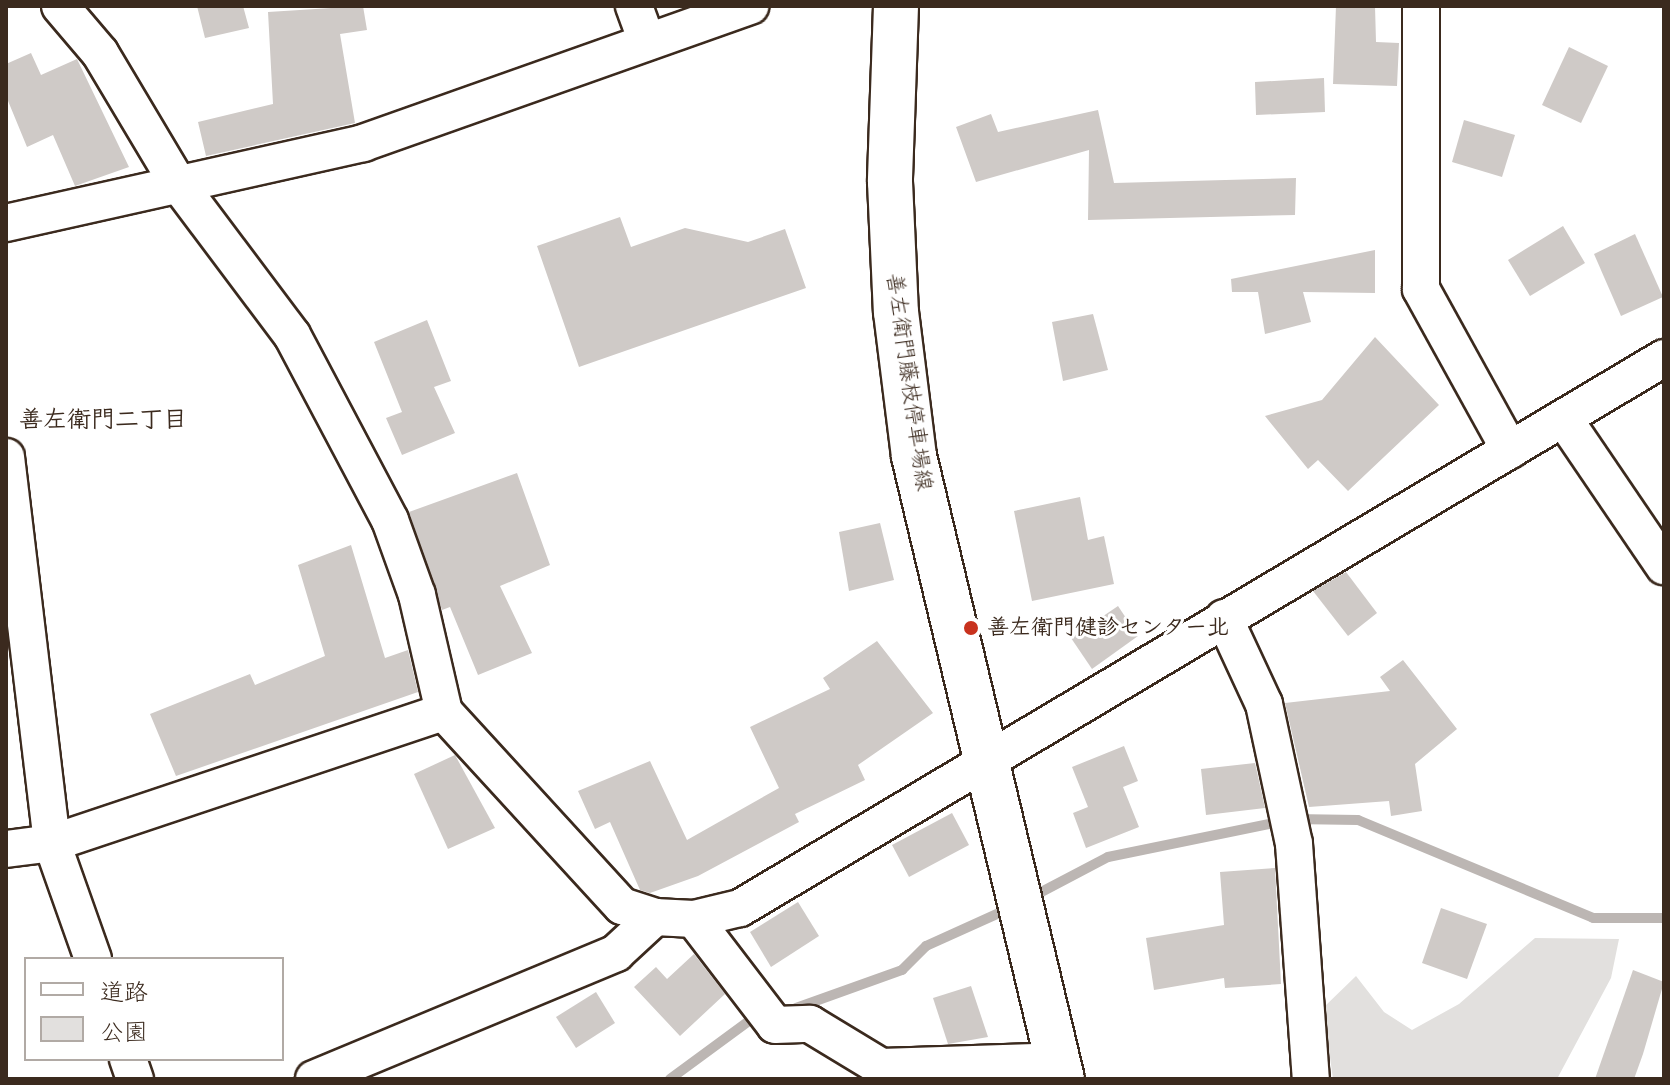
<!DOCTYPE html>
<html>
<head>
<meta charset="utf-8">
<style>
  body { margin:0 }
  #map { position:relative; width:1670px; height:1085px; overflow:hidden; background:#fff; font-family:Pangolin,"Klee One",sans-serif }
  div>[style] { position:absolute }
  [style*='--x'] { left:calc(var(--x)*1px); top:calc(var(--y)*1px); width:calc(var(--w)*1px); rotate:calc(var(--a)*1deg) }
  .green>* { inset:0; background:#e2e0de }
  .stream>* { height:10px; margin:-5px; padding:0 5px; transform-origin:5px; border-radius:5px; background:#bcb6b3 }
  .building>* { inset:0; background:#cfcac7 }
  .roads { filter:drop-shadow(2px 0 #3b2a1e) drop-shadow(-2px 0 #3b2a1e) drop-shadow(0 2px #3b2a1e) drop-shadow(0 -2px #3b2a1e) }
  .street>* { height:36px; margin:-18px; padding:0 18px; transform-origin:18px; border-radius:18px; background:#fff }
  .secondary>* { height:44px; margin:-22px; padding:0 22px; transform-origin:22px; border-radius:22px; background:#fff }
  .dots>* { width:22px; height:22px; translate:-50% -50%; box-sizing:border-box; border:4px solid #fff; border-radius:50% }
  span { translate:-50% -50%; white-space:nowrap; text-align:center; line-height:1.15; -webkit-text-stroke:6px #fff; paint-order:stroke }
  .street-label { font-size:22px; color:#3b2a1e }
  .poi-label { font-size:22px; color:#3b2a1e; font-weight:700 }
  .left { translate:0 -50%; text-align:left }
  .neighbourhood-label { font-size:24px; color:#3b2a1e; font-weight:700 }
  .frame { position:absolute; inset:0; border:8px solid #3b2a1e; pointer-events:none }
  .legend { position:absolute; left:24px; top:957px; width:260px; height:104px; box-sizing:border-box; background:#fff; border:2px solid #b1aaa5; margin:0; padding:10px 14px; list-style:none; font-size:24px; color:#3b2a1e }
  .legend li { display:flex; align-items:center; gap:16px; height:40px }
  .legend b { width:40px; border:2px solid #b1aaa5 }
</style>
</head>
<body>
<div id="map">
  <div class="green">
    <i style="clip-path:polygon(1535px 938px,1619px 939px,1611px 978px,1557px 1079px,1333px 1079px,1323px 1008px,1356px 976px,1384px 1012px,1412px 1030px,1459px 1004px)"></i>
  </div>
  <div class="stream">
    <i style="--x:1028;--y:899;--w:90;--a:-27.7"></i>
    <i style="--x:1108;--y:857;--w:189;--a:-11.6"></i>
    <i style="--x:1293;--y:819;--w:65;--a:0.9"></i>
    <i style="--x:1358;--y:820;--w:255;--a:22.6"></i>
    <i style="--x:1593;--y:918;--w:71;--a:0"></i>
    <i style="--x:796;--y:1008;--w:113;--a:-19.7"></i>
    <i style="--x:902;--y:970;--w:34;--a:-45"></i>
    <i style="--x:926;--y:946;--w:92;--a:-24.3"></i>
    <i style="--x:670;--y:1079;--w:108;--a:-36.3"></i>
  </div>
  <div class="building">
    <i style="clip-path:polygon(197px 6px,243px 6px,249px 28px,205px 38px)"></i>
    <i style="clip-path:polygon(363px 6px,367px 30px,340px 34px,355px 123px,206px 156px,198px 122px,273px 104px,268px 12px)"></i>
    <i style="clip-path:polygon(1336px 6px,1375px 6px,1376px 42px,1399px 43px,1397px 86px,1333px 84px)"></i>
    <i style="clip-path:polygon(1569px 47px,1608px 66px,1581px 123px,1542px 105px)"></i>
    <i style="clip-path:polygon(31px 53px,41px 75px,77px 59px,129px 167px,75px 186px,53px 135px,27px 147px,6px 96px,6px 64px)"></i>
    <i style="clip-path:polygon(1324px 78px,1325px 112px,1256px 115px,1255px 82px)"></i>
    <i style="clip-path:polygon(1098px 110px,1114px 183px,1296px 178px,1295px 215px,1088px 220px,1089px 150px,976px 182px,956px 127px,991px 114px,998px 132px)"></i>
    <i style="clip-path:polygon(1464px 120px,1515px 135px,1502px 177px,1452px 162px)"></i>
    <i style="clip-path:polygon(620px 217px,631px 247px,685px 228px,748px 242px,785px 229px,806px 288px,579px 367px,537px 246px)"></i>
    <i style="clip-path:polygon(1563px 226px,1585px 263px,1530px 296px,1508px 260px)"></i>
    <i style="clip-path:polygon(1635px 234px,1663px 297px,1621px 316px,1594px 254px)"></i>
    <i style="clip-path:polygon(1375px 250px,1375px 293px,1303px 292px,1311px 322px,1265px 334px,1258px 292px,1232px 292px,1231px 279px)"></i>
    <i style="clip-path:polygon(1093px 314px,1108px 370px,1063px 381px,1052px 322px)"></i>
    <i style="clip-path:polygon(427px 320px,451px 381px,434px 387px,455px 433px,402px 455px,386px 418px,402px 412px,374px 342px)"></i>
    <i style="clip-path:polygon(1375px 337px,1439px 405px,1348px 491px,1318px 460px,1308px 469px,1265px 416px,1322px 400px)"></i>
    <i style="clip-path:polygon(517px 473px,550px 565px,500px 586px,532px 653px,478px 675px,450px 607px,442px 610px,409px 512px)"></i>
    <i style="clip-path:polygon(1080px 497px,1088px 540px,1104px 536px,1114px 584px,1032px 601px,1014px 511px)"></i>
    <i style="clip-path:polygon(880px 523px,894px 580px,849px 591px,839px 532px)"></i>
    <i style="clip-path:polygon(351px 545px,385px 658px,408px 650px,418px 692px,176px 776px,150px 714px,250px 674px,255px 685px,325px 656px,298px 565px)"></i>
    <i style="clip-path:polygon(1346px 572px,1377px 613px,1348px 636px,1313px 591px)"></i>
    <i style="clip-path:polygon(1118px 606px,1138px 636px,1092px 669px,1071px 638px)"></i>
    <i style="clip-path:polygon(877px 641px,933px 713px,858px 765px,865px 780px,795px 814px,799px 822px,698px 876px,650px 893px,640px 890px,610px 822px,595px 829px,578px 791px,650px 761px,687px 840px,779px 788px,750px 727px,830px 689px,823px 678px)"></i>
    <i style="clip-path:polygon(1403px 660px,1457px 729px,1415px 764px,1422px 811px,1391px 816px,1389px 801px,1309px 807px,1285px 703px,1390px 691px,1380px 677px)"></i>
    <i style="clip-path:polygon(1124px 746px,1138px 781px,1123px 787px,1139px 827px,1086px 848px,1073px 813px,1088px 807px,1072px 767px)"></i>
    <i style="clip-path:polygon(455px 755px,495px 828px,448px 849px,414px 774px)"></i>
    <i style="clip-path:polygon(1255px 763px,1265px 808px,1206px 815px,1201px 769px)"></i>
    <i style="clip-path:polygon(952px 813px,969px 845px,909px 877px,892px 845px)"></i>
    <i style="clip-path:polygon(1275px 868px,1281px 984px,1225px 988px,1224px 978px,1154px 990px,1146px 938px,1224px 925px,1220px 872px)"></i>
    <i style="clip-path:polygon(798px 902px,819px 936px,771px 967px,750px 932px)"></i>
    <i style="clip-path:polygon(1441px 908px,1487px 924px,1467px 979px,1422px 963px)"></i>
    <i style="clip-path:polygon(694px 954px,725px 994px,680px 1036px,634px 987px,656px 967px,667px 979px)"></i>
    <i style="clip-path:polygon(1633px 970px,1664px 982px,1643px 1054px,1634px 1079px,1595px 1079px)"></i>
    <i style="clip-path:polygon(971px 986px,988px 1037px,948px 1044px,933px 998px)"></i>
    <i style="clip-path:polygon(596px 992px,615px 1023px,576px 1048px,556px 1017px)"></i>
  </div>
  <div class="roads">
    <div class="street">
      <i style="--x:60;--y:6;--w:62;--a:49.6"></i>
      <i style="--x:100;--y:53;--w:150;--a:59.2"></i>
      <i style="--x:177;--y:182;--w:191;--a:53.1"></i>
      <i style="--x:292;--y:335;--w:209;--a:62.1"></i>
      <i style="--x:390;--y:520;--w:80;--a:70.2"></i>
      <i style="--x:417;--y:595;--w:120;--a:77"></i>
      <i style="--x:444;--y:712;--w:263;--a:47.5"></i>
      <i style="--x:622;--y:906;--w:35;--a:18"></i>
      <i style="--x:634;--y:6;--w:38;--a:70"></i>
      <i style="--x:1421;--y:6;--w:283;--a:90"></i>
      <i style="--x:1421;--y:289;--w:184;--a:61.1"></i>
      <i style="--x:6;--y:223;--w:366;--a:-12.6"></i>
      <i style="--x:363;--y:143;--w:411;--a:-19.5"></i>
      <i style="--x:1564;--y:419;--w:178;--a:55.8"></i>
      <i style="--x:6;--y:457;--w:389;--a:83.2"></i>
      <i style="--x:52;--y:843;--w:123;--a:70.5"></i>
      <i style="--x:1224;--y:618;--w:95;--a:65.1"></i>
      <i style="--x:1264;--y:704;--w:143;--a:77.9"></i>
      <i style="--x:1294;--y:844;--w:236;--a:85.9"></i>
      <i style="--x:6;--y:849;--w:46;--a:-7.4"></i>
      <i style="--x:52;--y:843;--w:413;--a:-18.5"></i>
      <i style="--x:694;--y:919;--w:133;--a:52.6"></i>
      <i style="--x:775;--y:1025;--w:35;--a:-2"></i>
      <i style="--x:810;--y:1024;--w:83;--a:31.2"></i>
      <i style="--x:881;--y:1067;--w:177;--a:-1.9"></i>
      <i style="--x:128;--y:1059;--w:21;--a:71"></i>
      <i style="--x:314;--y:1079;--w:327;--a:-22.6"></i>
      <i style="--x:616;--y:953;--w:53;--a:-42.7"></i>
      <i style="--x:655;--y:917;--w:39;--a:3"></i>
      <i style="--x:694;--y:919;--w:47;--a:-13.4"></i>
      <i style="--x:740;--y:908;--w:1075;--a:-30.76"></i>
    </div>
    <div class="secondary">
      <i style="--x:896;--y:6;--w:176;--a:92"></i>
      <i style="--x:890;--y:182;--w:130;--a:87.4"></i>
      <i style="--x:896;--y:312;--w:145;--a:82.9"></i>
      <i style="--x:914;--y:456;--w:640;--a:76.64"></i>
    </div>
  </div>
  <div class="dots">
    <i style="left:971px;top:628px;background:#c8321e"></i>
  </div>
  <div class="street-label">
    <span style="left:909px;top:382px;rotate:82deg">善左衛門藤枝停車場線</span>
  </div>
  <div class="poi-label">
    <span class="left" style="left:987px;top:628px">善左衛門健診センター北</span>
  </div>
  <div class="neighbourhood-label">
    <span style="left:103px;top:420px">善左衛門二丁目</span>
  </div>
  <div class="frame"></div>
  <ul class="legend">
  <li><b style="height:10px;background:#fff"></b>道路</li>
  <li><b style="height:22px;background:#e2e0de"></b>公園</li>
  </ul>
</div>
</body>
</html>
